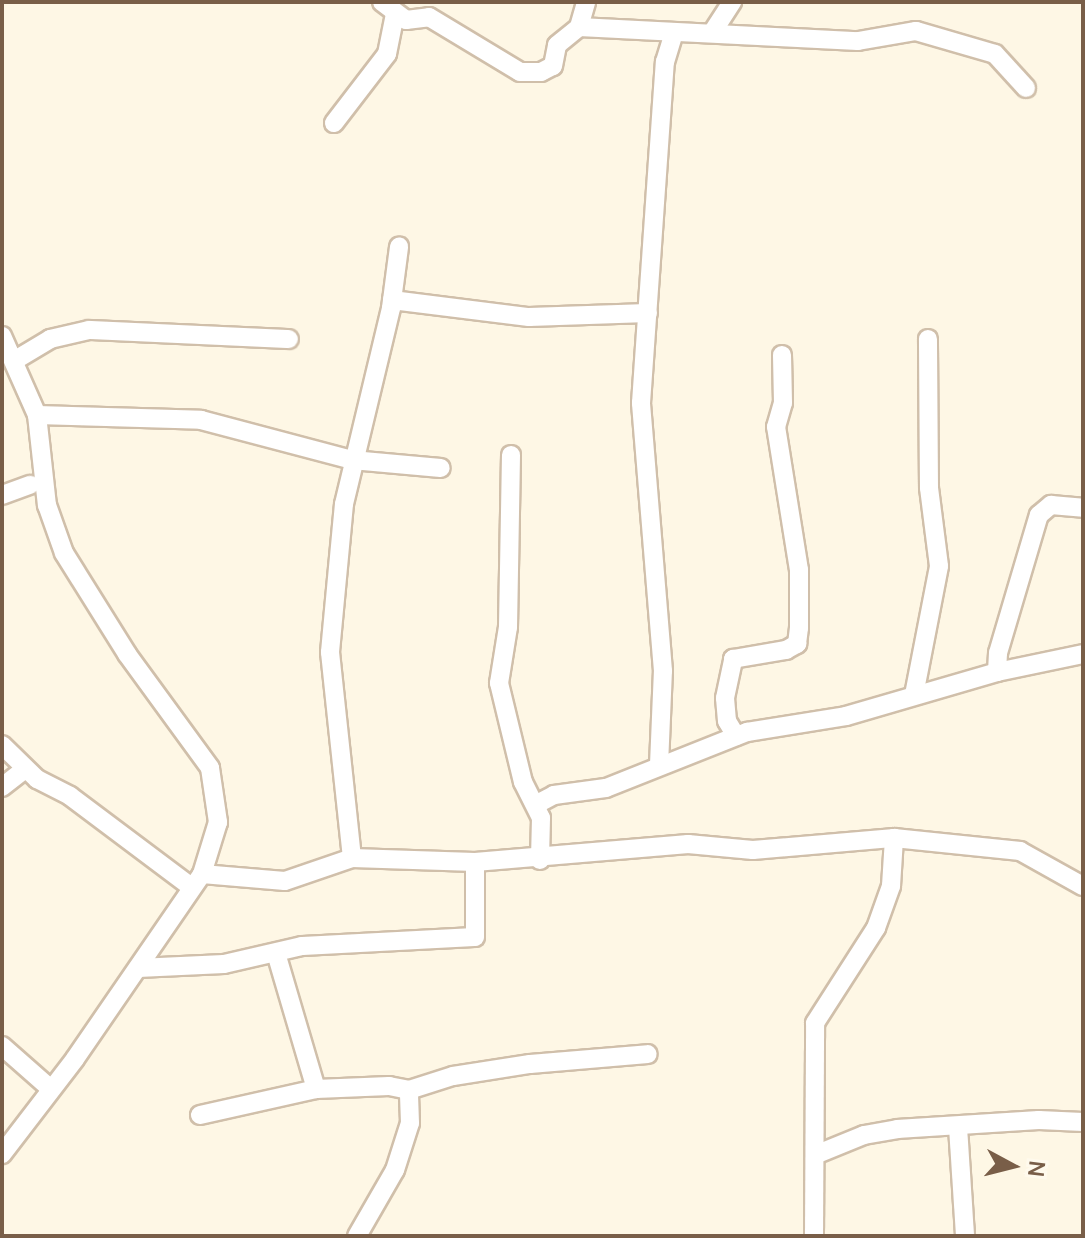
<!DOCTYPE html>
<html>
<head>
<meta charset="utf-8">
<style>
  body { margin:0 }
  #map { position:relative; width:1085px; height:1238px; overflow:hidden; background:#fef7e5; font-family:Manrope,sans-serif }
  div>[style] { position:absolute }
  [style*='--x'] { left:calc(var(--x)*1px); top:calc(var(--y)*1px); width:calc(var(--w)*1px); rotate:calc(var(--a)*1deg) }
  .roads { filter:drop-shadow(2px 0 #d0bfaa) drop-shadow(-2px 0 #d0bfaa) drop-shadow(0 2px #d0bfaa) drop-shadow(0 -2px #d0bfaa) }
  .minor>* { height:18px; margin:-9px; padding:0 9px; transform-origin:9px; border-radius:9px; background:#fff }
  span { translate:-50% -50%; white-space:nowrap; text-align:center; line-height:1.15; -webkit-text-stroke:8px #fffaed; paint-order:stroke }
  .frame { position:absolute; inset:0; border:4px solid #795e48; pointer-events:none }
  .north { position:absolute; left:973px; top:1126px; width:80px; height:80px; -webkit-text-stroke:6px #fffaed; paint-order:stroke; rotate:97deg; font-size:22px; font-weight:700; line-height:32px; text-align:center; color:#795e48 }
  .north::after { content:''; display:block; margin:auto; width:28px; height:36px; background:#795e48; clip-path:polygon(50% 0,100% 100%,50% 72%,0 100%) }
</style>
</head>
<body>
<div id="map">
  <div class="roads">
    <div class="minor">
      <i style="--x:382;--y:2;--w:30;--a:37"></i>
      <i style="--x:406;--y:20;--w:23;--a:-7"></i>
      <i style="--x:429;--y:17;--w:106;--a:31.1"></i>
      <i style="--x:520;--y:72;--w:21;--a:0"></i>
      <i style="--x:541;--y:72;--w:13;--a:-27"></i>
      <i style="--x:553;--y:66;--w:21;--a:-79"></i>
      <i style="--x:557;--y:45;--w:28;--a:-39"></i>
      <i style="--x:579;--y:27;--w:279;--a:2.9"></i>
      <i style="--x:858;--y:41;--w:59;--a:-9.8"></i>
      <i style="--x:916;--y:31;--w:82;--a:16.2"></i>
      <i style="--x:995;--y:54;--w:46;--a:47.6"></i>
      <i style="--x:579;--y:27;--w:26;--a:-74"></i>
      <i style="--x:712;--y:33;--w:37;--a:-57"></i>
      <i style="--x:334;--y:123;--w:87;--a:-52.5"></i>
      <i style="--x:387;--y:54;--w:41;--a:-78.7"></i>
      <i style="--x:392;--y:300;--w:138;--a:7.1"></i>
      <i style="--x:529;--y:317;--w:119;--a:-1.9"></i>
      <i style="--x:2;--y:336;--w:86;--a:66.1"></i>
      <i style="--x:37;--y:415;--w:91;--a:83.7"></i>
      <i style="--x:47;--y:505;--w:51;--a:70.5"></i>
      <i style="--x:64;--y:553;--w:119;--a:58"></i>
      <i style="--x:127;--y:654;--w:141;--a:53.9"></i>
      <i style="--x:210;--y:768;--w:55;--a:81.6"></i>
      <i style="--x:218;--y:822;--w:54;--a:107.1"></i>
      <i style="--x:202;--y:874;--w:224;--a:124.5"></i>
      <i style="--x:75;--y:1059;--w:120;--a:127.5"></i>
      <i style="--x:17;--y:359;--w:39;--a:-31"></i>
      <i style="--x:50;--y:339;--w:40;--a:-13"></i>
      <i style="--x:89;--y:330;--w:200;--a:2.6"></i>
      <i style="--x:37;--y:415;--w:164;--a:1.7"></i>
      <i style="--x:201;--y:420;--w:156;--a:14.8"></i>
      <i style="--x:352;--y:460;--w:89;--a:5.1"></i>
      <i style="--x:511;--y:455;--w:172;--a:91"></i>
      <i style="--x:508;--y:627;--w:57;--a:99.1"></i>
      <i style="--x:499;--y:683;--w:102;--a:76.4"></i>
      <i style="--x:523;--y:782;--w:40;--a:63.4"></i>
      <i style="--x:541;--y:818;--w:42;--a:91.4"></i>
      <i style="--x:2;--y:495;--w:30;--a:-20"></i>
      <i style="--x:997;--y:672;--w:19;--a:-87"></i>
      <i style="--x:998;--y:653;--w:144;--a:-73.5"></i>
      <i style="--x:1039;--y:515;--w:16;--a:-40"></i>
      <i style="--x:1051;--y:505;--w:32;--a:5"></i>
      <i style="--x:914;--y:695;--w:131;--a:-79"></i>
      <i style="--x:939;--y:566;--w:79;--a:-97.3"></i>
      <i style="--x:929;--y:488;--w:149;--a:-90.4"></i>
      <i style="--x:736;--y:736;--w:17;--a:-121"></i>
      <i style="--x:727;--y:721;--w:23;--a:-95"></i>
      <i style="--x:725;--y:698;--w:40;--a:-78"></i>
      <i style="--x:733;--y:659;--w:54;--a:-9.6"></i>
      <i style="--x:786;--y:650;--w:13;--a:-29"></i>
      <i style="--x:797;--y:644;--w:16;--a:-83"></i>
      <i style="--x:799;--y:628;--w:58;--a:-90"></i>
      <i style="--x:799;--y:570;--w:145;--a:-99.1"></i>
      <i style="--x:776;--y:427;--w:25;--a:-74"></i>
      <i style="--x:783;--y:403;--w:48;--a:-91.2"></i>
      <i style="--x:2;--y:745;--w:49;--a:44.2"></i>
      <i style="--x:37;--y:779;--w:37;--a:27"></i>
      <i style="--x:70;--y:796;--w:150;--a:36.9"></i>
      <i style="--x:659;--y:765;--w:94;--a:-87.6"></i>
      <i style="--x:663;--y:671;--w:269;--a:-94.7"></i>
      <i style="--x:641;--y:403;--w:342;--a:-86"></i>
      <i style="--x:665;--y:62;--w:27;--a:-73"></i>
      <i style="--x:2;--y:787;--w:29;--a:-38"></i>
      <i style="--x:537;--y:804;--w:19;--a:-28"></i>
      <i style="--x:554;--y:795;--w:52;--a:-7.7"></i>
      <i style="--x:606;--y:788;--w:152;--a:-21.7"></i>
      <i style="--x:747;--y:732;--w:100;--a:-9.2"></i>
      <i style="--x:846;--y:716;--w:157;--a:-16.2"></i>
      <i style="--x:997;--y:672;--w:88;--a:-11.8"></i>
      <i style="--x:352;--y:858;--w:207;--a:-96.1"></i>
      <i style="--x:330;--y:652;--w:149;--a:-84.6"></i>
      <i style="--x:344;--y:504;--w:202;--a:-76.5"></i>
      <i style="--x:391;--y:308;--w:62;--a:-82.5"></i>
      <i style="--x:202;--y:874;--w:83;--a:4.8"></i>
      <i style="--x:285;--y:881;--w:71;--a:-18.9"></i>
      <i style="--x:352;--y:858;--w:123;--a:1.9"></i>
      <i style="--x:475;--y:862;--w:214;--a:-4.8"></i>
      <i style="--x:688;--y:844;--w:65;--a:5.3"></i>
      <i style="--x:753;--y:850;--w:142;--a:-4.9"></i>
      <i style="--x:894;--y:838;--w:127;--a:5.9"></i>
      <i style="--x:1020;--y:851;--w:72;--a:29.1"></i>
      <i style="--x:276;--y:953;--w:142;--a:73.6"></i>
      <i style="--x:138;--y:968;--w:86;--a:-2.7"></i>
      <i style="--x:224;--y:964;--w:80;--a:-13"></i>
      <i style="--x:302;--y:946;--w:173;--a:-3"></i>
      <i style="--x:475;--y:937;--w:75;--a:-90"></i>
      <i style="--x:2;--y:1046;--w:65;--a:41.3"></i>
      <i style="--x:200;--y:1115;--w:119;--a:-12.6"></i>
      <i style="--x:316;--y:1089;--w:73;--a:-2.4"></i>
      <i style="--x:389;--y:1086;--w:20;--a:11"></i>
      <i style="--x:409;--y:1090;--w:46;--a:-17.7"></i>
      <i style="--x:453;--y:1076;--w:78;--a:-8.9"></i>
      <i style="--x:530;--y:1064;--w:118;--a:-4.8"></i>
      <i style="--x:958;--y:1127;--w:109;--a:86.3"></i>
      <i style="--x:815;--y:1155;--w:53;--a:-22.2"></i>
      <i style="--x:864;--y:1135;--w:34;--a:-10"></i>
      <i style="--x:897;--y:1129;--w:142;--a:-3.6"></i>
      <i style="--x:1039;--y:1120;--w:44;--a:2.6"></i>
      <i style="--x:357;--y:1236;--w:76;--a:-60.1"></i>
      <i style="--x:395;--y:1170;--w:49;--a:-72.3"></i>
      <i style="--x:410;--y:1123;--w:33;--a:-92"></i>
      <i style="--x:814;--y:1236;--w:213;--a:-89.7"></i>
      <i style="--x:815;--y:1023;--w:113;--a:-57.3"></i>
      <i style="--x:876;--y:928;--w:45;--a:-70.3"></i>
      <i style="--x:891;--y:886;--w:48;--a:-86.4"></i>
    </div>
  </div>
  <div class="frame"></div>
  <div class="north">N</div>
</div>
</body>
</html>
